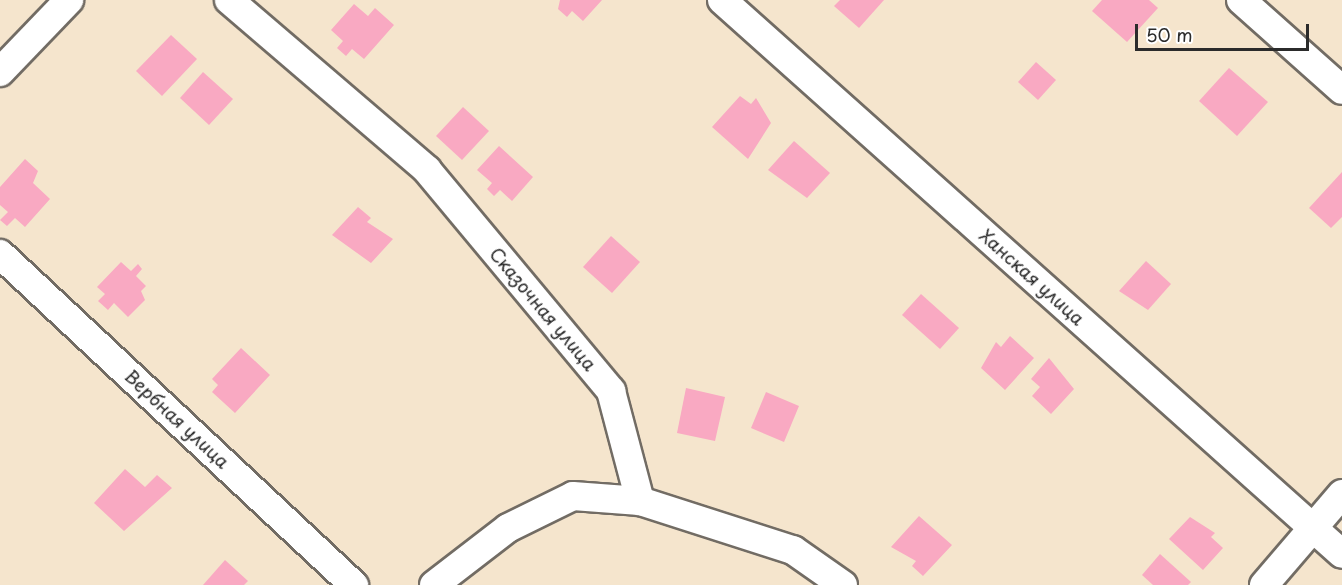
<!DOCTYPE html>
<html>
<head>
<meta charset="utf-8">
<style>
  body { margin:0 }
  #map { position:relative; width:1342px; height:585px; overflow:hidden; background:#f5e5cd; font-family:"Playpen Sans",sans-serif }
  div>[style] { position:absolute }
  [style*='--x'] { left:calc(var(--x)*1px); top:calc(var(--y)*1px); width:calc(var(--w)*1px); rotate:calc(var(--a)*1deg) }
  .building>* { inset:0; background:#f9a9c2 }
  .roads { filter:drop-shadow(2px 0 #726c64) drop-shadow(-2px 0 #726c64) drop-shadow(0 2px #726c64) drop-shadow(0 -2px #726c64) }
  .minor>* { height:28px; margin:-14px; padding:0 14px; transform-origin:14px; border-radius:14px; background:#fff }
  span { translate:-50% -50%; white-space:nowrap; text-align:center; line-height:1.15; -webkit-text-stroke:4.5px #fff; paint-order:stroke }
  .street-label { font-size:18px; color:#2b2b2b }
  .scale { position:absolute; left:1135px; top:24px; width:174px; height:27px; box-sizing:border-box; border:3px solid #2b2b2b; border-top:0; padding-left:8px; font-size:18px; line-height:21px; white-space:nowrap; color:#2b2b2b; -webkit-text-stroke:4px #fff; paint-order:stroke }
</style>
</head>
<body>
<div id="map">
  <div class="building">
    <i style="clip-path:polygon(560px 0,602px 0,583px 21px,572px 11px,567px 17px,558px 9px)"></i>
    <i style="clip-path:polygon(840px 0,884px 0,859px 28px,834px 6px)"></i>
    <i style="clip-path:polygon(1102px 0,1149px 0,1158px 8px,1127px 42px,1092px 11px)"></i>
    <i style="clip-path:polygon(354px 4px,368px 16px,375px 8px,394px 25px,364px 59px,352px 49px,346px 56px,337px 48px,343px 41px,331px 30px)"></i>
    <i style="clip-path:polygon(171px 35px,197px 59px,162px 96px,136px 71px)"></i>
    <i style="clip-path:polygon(1036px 62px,1056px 80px,1038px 100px,1018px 82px)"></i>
    <i style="clip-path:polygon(1229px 68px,1268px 102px,1237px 136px,1199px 101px)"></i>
    <i style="clip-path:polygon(203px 72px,233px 99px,209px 125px,180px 98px)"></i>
    <i style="clip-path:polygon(740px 96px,751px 104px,756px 98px,771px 123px,748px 159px,712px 127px)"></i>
    <i style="clip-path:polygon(463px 107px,489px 131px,462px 160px,436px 136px)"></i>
    <i style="clip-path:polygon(794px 141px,830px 173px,807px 198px,768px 170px)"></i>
    <i style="clip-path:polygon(499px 146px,533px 177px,512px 201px,500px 190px,494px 196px,487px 189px,492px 183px,477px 170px)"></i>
    <i style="clip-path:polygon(25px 159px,38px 171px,33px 183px,50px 199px,25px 227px,15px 218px,7px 226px,0 220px,8px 212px,0 205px,0 187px)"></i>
    <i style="clip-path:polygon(1342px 172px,1342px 217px,1331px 228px,1309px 208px)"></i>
    <i style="clip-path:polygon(358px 207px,371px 218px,367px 222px,393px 239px,371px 263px,332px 235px)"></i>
    <i style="clip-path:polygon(611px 236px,640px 262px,612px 293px,583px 267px)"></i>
    <i style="clip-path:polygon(1146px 261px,1171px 284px,1148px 310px,1119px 291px)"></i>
    <i style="clip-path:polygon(121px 262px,131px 271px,138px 264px,142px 269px,136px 276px,146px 286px,141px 291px,145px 300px,128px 317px,114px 303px,108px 310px,98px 301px,105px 294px,97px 287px)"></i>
    <i style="clip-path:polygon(921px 294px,959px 328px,940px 349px,902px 315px)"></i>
    <i style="clip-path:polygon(1010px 336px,1034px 358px,1005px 390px,981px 368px,996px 342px,1001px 347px)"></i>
    <i style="clip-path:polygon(241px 348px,270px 375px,235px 413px,212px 392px,218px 385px,212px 379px)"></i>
    <i style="clip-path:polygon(1049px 358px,1074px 389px,1051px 414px,1032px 396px,1040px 387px,1031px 379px)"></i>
    <i style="clip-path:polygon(686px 388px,725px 397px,715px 441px,677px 433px)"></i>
    <i style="clip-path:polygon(766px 392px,799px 406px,784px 442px,751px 428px)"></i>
    <i style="clip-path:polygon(125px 469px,145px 487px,157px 475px,172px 488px,124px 531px,94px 503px)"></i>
    <i style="clip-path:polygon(919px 516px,952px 545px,923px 576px,912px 566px,916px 561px,891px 547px)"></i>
    <i style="clip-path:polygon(1190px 517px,1215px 533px,1211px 537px,1223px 548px,1203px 570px,1169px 539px)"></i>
    <i style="clip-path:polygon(1160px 554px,1191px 582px,1188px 585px,1153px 585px,1142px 575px)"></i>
    <i style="clip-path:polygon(225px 560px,248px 581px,244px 585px,203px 585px)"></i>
  </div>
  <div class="roads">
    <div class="minor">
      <i style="--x:229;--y:0;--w:261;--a:40.6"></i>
      <i style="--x:427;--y:170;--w:288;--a:50.2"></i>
      <i style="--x:611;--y:391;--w:114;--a:75.2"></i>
      <i style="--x:722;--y:0;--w:831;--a:41.78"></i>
      <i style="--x:1241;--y:0;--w:135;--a:41.7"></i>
      <i style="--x:0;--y:72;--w:100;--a:-46.2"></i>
      <i style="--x:0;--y:254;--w:485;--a:43.1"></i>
      <i style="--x:434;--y:585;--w:93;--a:-37.6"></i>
      <i style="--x:508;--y:528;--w:72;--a:-26.2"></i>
      <i style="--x:573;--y:496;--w:67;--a:4.3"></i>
      <i style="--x:640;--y:501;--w:161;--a:17.8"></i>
      <i style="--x:793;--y:550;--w:61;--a:35"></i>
      <i style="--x:1264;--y:585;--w:120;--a:-49.4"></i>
    </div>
  </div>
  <div class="street-label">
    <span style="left:1032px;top:277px;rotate:42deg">Ханская улица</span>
    <span style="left:543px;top:309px;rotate:50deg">Сказочная улица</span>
    <span style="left:177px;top:419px;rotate:43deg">Вербная улица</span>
  </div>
  <div class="scale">50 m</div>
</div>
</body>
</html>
